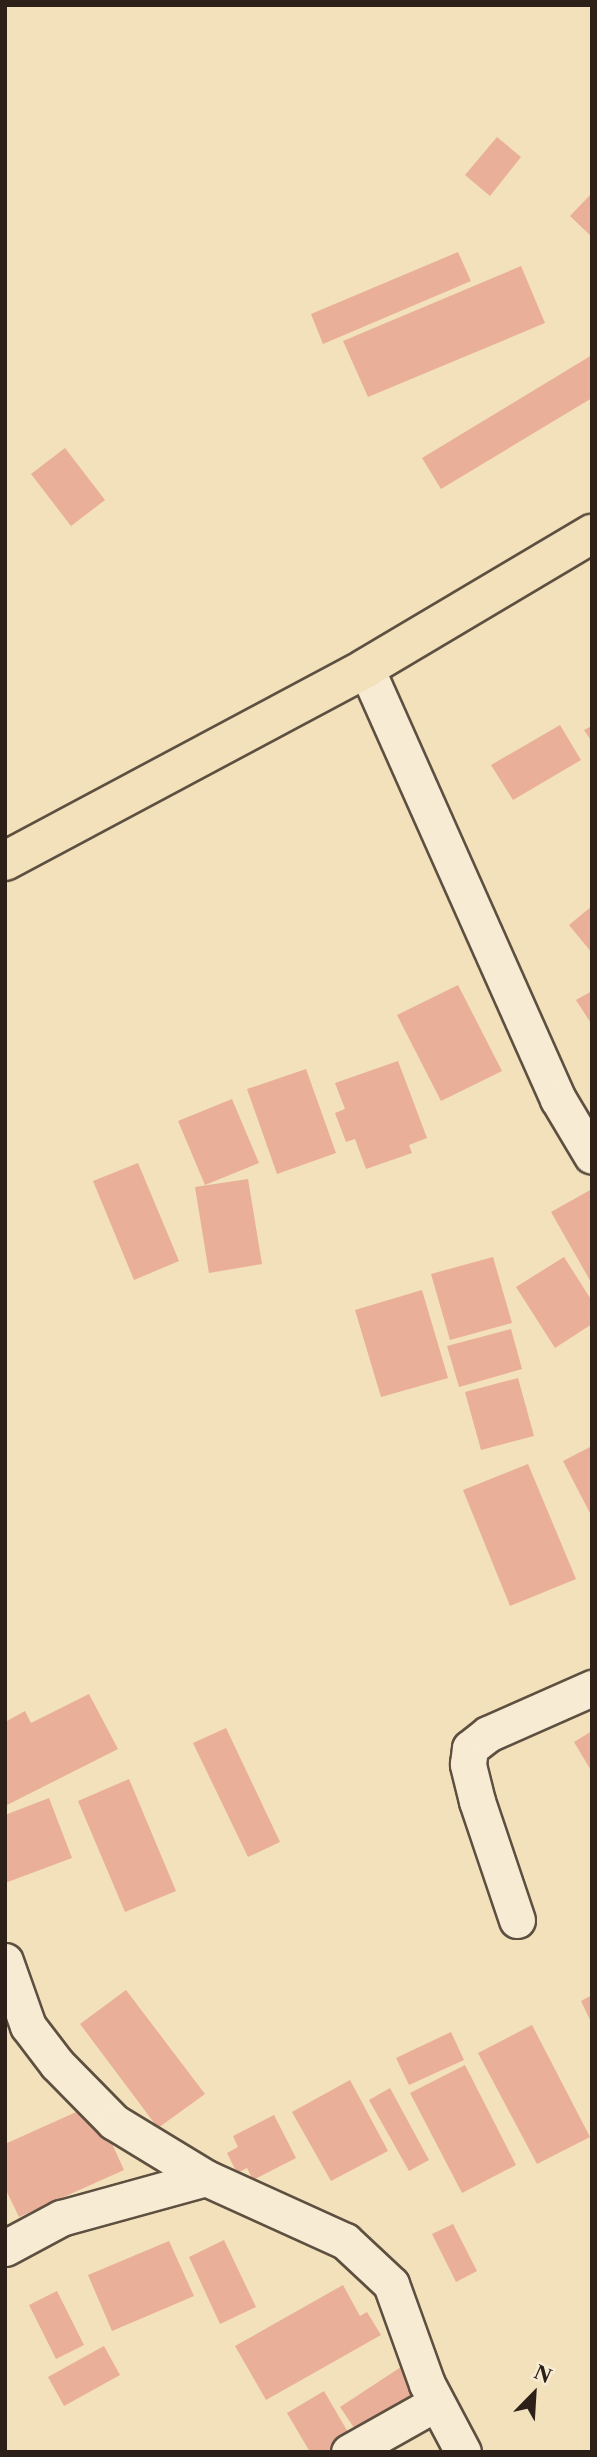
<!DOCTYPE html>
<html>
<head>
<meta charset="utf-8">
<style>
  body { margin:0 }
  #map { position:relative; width:597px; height:2457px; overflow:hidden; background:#f2e1bb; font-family:"Libre Caslon Text",serif }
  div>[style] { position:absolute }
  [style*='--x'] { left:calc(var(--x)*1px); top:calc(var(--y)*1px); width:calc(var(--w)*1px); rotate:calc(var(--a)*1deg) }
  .building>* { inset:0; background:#eaaf98 }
  .roads { filter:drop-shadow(2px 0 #5e5041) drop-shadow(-2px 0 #5e5041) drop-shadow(0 2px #5e5041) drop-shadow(0 -2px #5e5041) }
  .street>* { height:35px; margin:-17.5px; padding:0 17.5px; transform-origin:17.5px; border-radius:17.5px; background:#f7ecd3 }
  .primary>* { height:38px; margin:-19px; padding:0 19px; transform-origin:19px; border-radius:19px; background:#f2e1bb }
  span { translate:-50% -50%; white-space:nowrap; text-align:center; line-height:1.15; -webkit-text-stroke:5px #f7ecd3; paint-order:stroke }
  .frame { position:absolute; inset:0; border:7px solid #2c2018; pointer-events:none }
  .north { position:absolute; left:499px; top:2359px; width:70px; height:70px; -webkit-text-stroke:5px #f7ecd3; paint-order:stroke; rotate:24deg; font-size:19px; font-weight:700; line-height:28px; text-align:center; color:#2c2018 }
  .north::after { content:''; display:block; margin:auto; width:24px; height:32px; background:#2c2018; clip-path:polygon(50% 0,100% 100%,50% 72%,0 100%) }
</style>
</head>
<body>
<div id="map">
  <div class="building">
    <i style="clip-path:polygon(497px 137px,521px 157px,490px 196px,465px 175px)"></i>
    <i style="clip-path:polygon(592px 193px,592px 237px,570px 216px)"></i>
    <i style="clip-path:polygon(458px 252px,471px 281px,323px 344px,311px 314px)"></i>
    <i style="clip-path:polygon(521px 266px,545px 323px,368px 397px,343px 341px)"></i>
    <i style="clip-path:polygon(592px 355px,592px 398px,441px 489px,422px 458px)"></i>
    <i style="clip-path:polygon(65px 448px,105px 500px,71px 526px,31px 474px)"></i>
    <i style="clip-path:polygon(560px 725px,581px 760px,513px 800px,491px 765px)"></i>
    <i style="clip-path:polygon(592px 726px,592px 742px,584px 730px)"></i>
    <i style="clip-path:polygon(592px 906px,592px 953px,569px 925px)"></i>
    <i style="clip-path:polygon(458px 985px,502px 1071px,441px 1101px,397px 1015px)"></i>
    <i style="clip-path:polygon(592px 991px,592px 1025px,576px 1000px)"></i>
    <i style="clip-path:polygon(398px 1061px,427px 1138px,409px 1145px,412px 1153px,366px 1169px,355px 1139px,346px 1142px,335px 1113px,345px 1109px,335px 1083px)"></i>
    <i style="clip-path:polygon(306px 1069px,336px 1153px,277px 1174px,247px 1089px)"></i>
    <i style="clip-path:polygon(232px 1099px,259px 1163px,205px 1185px,178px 1121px)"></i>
    <i style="clip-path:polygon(138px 1163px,179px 1261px,134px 1280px,93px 1181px)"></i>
    <i style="clip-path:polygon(248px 1179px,262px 1264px,209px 1273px,195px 1187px)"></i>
    <i style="clip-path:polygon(592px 1189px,592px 1284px,551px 1212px)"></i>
    <i style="clip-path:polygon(493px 1257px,512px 1323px,450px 1340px,431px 1274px)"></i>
    <i style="clip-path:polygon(564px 1257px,592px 1301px,592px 1324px,555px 1348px,516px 1287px)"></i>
    <i style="clip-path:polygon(422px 1290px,448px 1378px,381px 1397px,355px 1310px)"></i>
    <i style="clip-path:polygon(511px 1329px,522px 1369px,459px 1387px,447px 1346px)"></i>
    <i style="clip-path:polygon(518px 1378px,534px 1436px,481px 1450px,465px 1392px)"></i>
    <i style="clip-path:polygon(592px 1446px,592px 1517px,563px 1461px)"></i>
    <i style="clip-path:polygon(528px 1464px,576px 1579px,510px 1606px,463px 1490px)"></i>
    <i style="clip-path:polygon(89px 1694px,118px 1749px,5px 1806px,5px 1722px,25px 1711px,31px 1723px)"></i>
    <i style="clip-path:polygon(226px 1728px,280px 1842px,248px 1857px,193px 1743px)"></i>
    <i style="clip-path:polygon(592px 1731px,592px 1772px,574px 1742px)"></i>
    <i style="clip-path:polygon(129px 1779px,176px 1891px,125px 1912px,78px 1801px)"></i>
    <i style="clip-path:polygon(49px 1798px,72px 1858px,5px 1883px,5px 1815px)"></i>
    <i style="clip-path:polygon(126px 1990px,205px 2094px,158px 2128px,80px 2024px)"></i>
    <i style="clip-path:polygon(592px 1995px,592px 2024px,581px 2001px)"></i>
    <i style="clip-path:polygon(532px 2025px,590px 2137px,537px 2164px,478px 2053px)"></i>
    <i style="clip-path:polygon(451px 2032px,464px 2060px,409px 2085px,396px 2058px)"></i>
    <i style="clip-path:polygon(465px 2065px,516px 2165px,462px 2193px,410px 2093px)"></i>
    <i style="clip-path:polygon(350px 2080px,388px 2151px,331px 2181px,292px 2112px)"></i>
    <i style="clip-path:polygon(390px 2088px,429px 2160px,409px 2171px,369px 2100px)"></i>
    <i style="clip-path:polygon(94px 2104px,124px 2170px,19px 2217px,5px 2188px,5px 2144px)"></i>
    <i style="clip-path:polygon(274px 2115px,296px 2158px,253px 2180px,247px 2168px,237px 2173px,227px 2153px,238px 2147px,233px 2136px)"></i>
    <i style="clip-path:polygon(453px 2224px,477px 2271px,456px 2282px,432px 2234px)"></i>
    <i style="clip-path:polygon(224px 2240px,256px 2307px,220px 2324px,189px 2257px)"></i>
    <i style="clip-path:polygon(169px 2241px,194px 2296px,112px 2331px,88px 2275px)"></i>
    <i style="clip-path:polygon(343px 2285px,360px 2316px,367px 2312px,381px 2335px,266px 2400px,235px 2346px)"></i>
    <i style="clip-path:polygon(57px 2291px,84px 2345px,56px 2359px,29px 2305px)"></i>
    <i style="clip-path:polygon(104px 2346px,120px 2375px,64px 2406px,48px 2377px)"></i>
    <i style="clip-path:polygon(404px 2365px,425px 2396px,361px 2438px,340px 2407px)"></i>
    <i style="clip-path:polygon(324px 2391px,352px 2439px,331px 2452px,310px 2452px,287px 2413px)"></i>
  </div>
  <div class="roads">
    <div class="street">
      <i style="--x:366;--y:668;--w:472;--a:66"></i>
      <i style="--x:558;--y:1099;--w:66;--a:59.2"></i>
      <i style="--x:517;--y:1920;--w:126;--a:-108.6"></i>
      <i style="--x:477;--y:1801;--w:38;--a:-104"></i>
      <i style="--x:468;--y:1764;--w:16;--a:-83"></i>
      <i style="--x:470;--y:1748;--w:23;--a:-38"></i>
      <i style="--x:488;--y:1734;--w:114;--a:-23.9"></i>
      <i style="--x:5;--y:1961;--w:69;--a:70.5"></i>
      <i style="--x:28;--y:2026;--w:48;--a:52.7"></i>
      <i style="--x:57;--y:2064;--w:81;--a:45.5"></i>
      <i style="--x:114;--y:2122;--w:108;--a:31.3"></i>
      <i style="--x:206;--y:2178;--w:153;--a:24.4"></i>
      <i style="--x:345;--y:2241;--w:63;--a:43.1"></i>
      <i style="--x:391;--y:2284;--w:106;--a:70.2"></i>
      <i style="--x:427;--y:2384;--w:77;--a:62.1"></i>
      <i style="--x:5;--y:2248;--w:64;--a:-28.2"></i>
      <i style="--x:61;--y:2218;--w:150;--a:-15.4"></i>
      <i style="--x:349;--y:2452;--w:100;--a:-29.4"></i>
    </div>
    <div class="primary">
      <i style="--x:5;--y:861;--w:409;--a:-28.1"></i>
      <i style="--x:366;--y:668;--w:263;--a:-30.7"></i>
    </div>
  </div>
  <div class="frame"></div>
  <div class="north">N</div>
</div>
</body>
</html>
